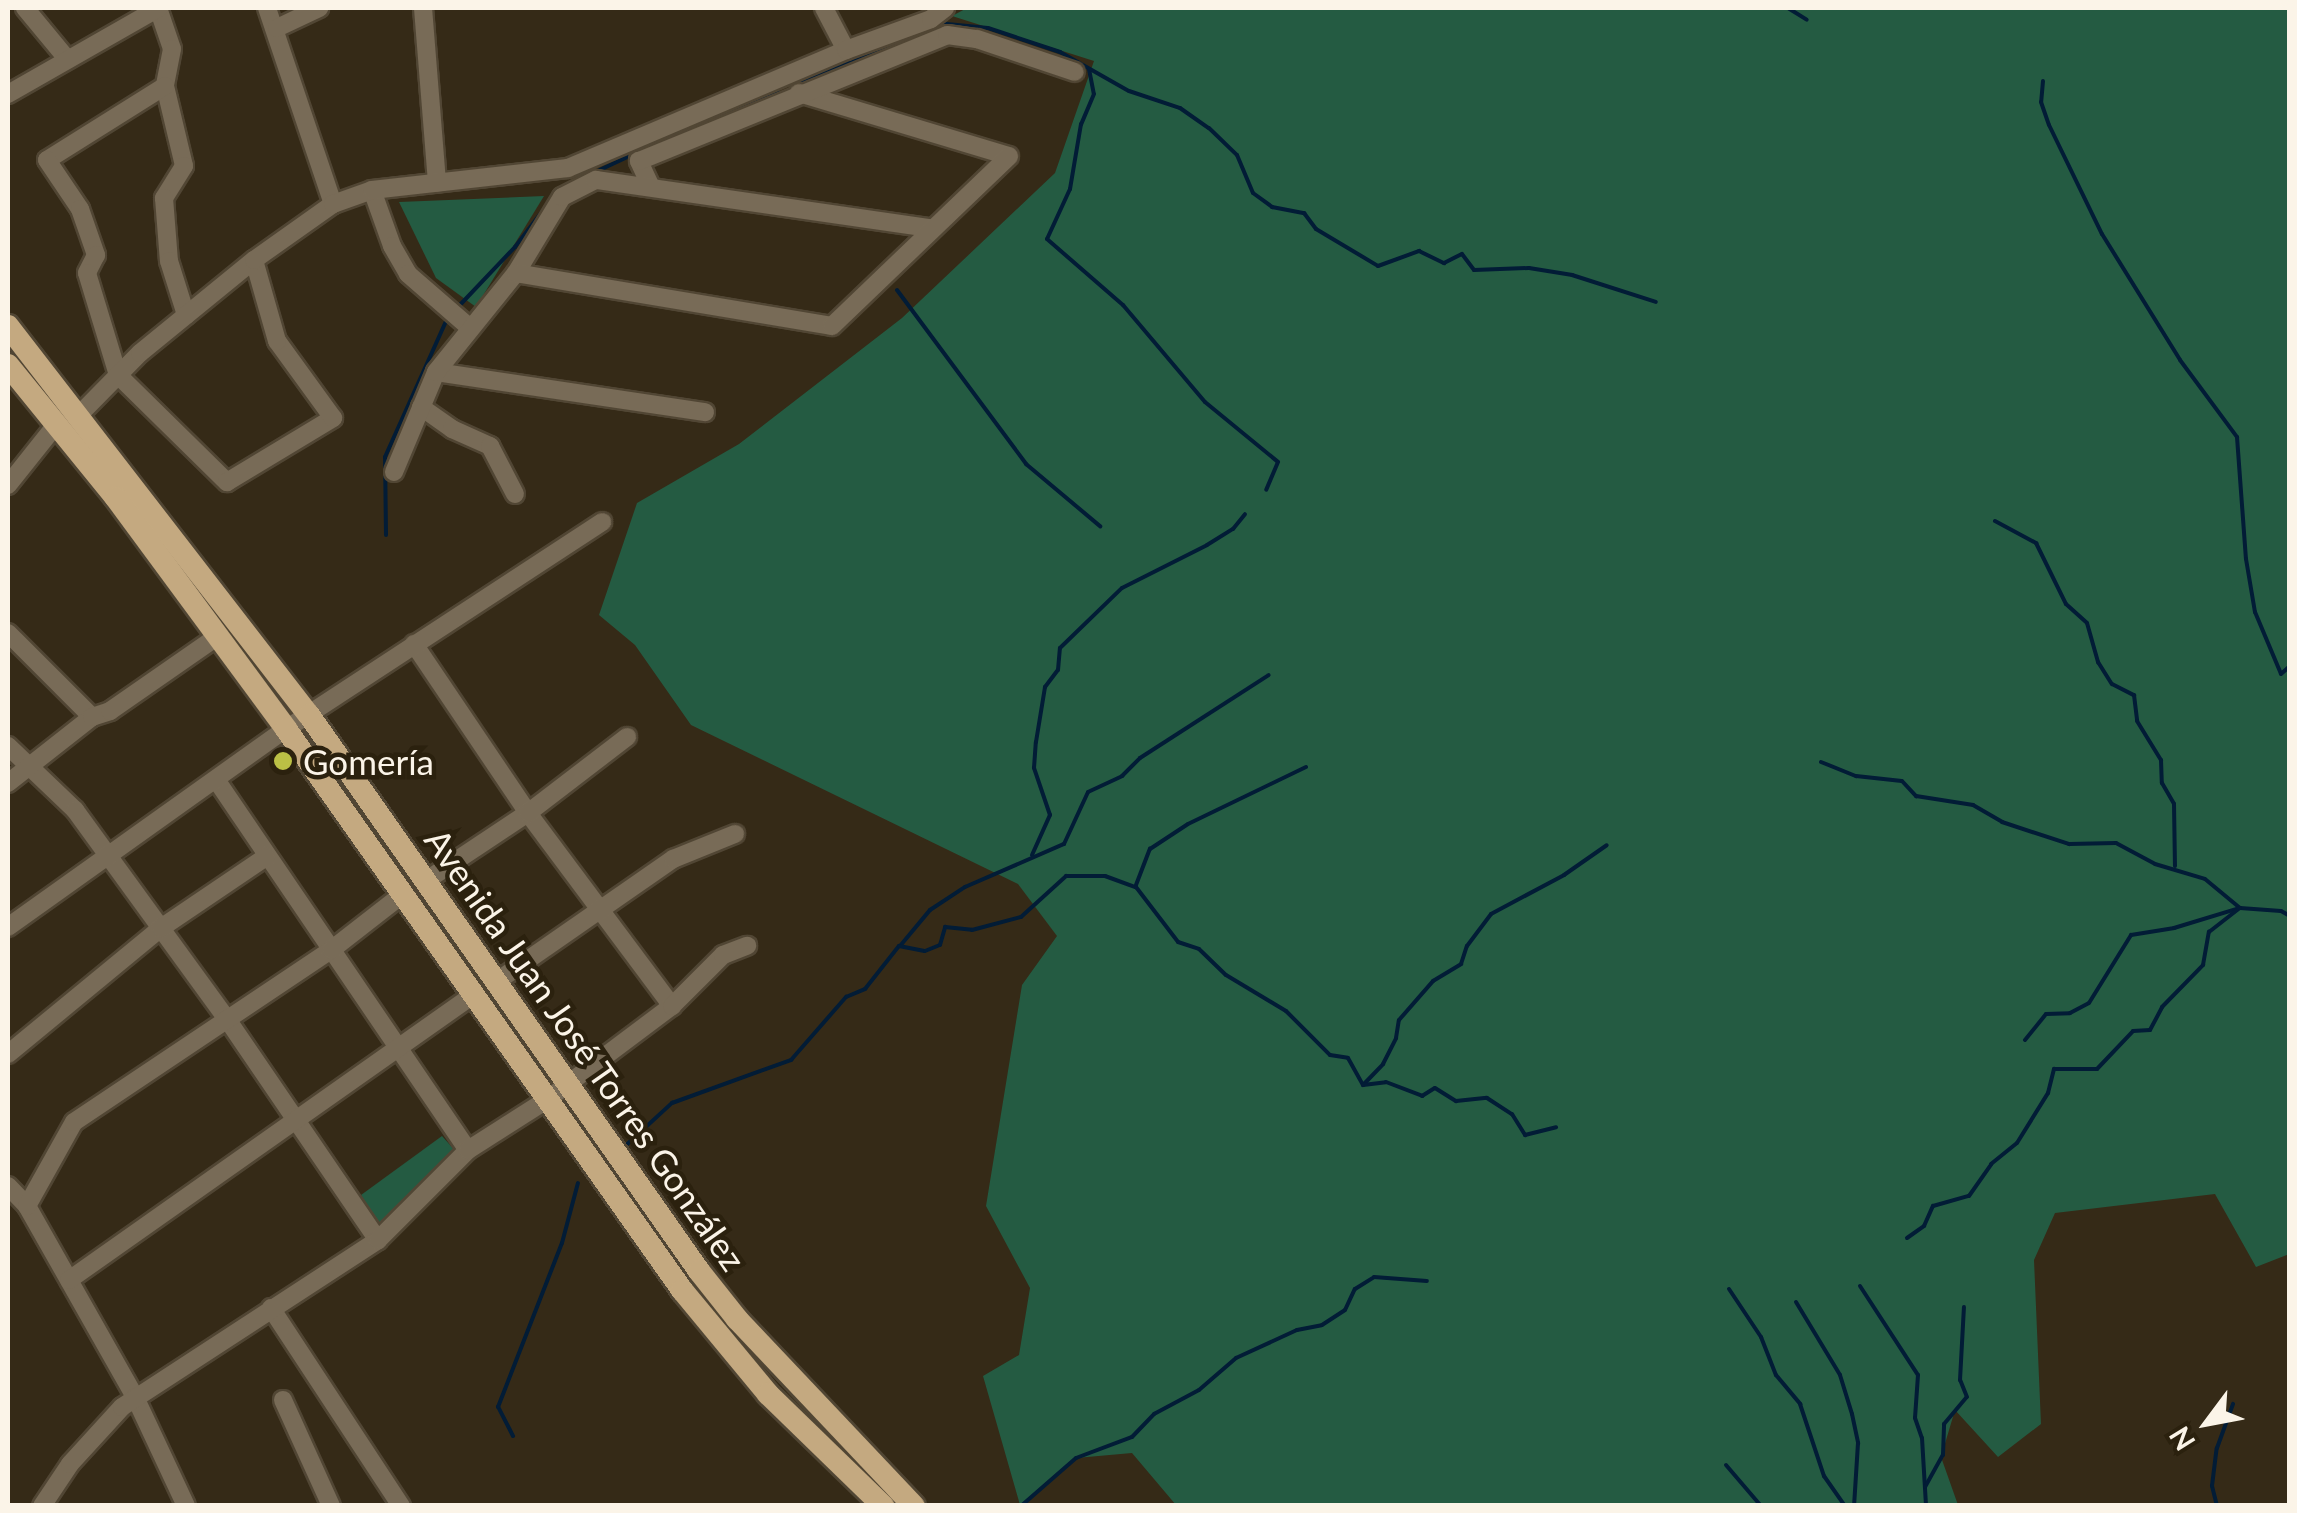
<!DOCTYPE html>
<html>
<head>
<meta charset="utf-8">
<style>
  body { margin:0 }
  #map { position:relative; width:2297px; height:1513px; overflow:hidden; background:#352a17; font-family:Lato,sans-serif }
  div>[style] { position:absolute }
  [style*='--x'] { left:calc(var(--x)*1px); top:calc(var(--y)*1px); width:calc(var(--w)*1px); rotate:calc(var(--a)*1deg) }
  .green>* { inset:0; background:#245b42 }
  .stream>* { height:4px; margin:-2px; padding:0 2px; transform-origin:2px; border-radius:2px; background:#021c36 }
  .roads { filter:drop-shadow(2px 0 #514634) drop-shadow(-2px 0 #514634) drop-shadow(0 2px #514634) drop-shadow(0 -2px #514634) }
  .minor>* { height:18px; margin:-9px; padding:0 9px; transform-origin:9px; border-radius:9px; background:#786b57 }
  .major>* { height:22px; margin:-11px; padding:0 11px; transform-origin:11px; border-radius:11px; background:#c4a980 }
  .dots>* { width:28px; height:28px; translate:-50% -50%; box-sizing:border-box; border:5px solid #2b210e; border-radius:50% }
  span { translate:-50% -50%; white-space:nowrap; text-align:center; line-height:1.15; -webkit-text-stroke:9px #2b210e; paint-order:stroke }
  .poi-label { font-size:35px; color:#fbf4e8 }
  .left { translate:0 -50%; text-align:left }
  .street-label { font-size:35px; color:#fbf4e8 }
  .frame { position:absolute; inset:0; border:10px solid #fbf4e8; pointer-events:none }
  .north { position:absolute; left:2157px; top:1373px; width:100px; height:100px; -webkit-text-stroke:8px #2b210e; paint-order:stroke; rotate:238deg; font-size:28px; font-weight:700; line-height:40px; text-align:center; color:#fbf4e8 }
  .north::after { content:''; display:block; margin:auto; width:35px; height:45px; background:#fbf4e8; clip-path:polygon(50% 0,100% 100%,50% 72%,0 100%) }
</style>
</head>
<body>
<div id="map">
  <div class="green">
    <i style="clip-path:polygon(967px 8px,2289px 8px,2289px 1254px,2256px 1267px,2215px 1194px,2055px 1213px,2034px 1260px,2041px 1424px,1998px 1457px,1955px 1410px,1941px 1457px,1958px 1505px,1176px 1505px,1132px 1453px,1076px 1458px,1020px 1505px,983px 1376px,1019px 1355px,1030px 1288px,986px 1206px,1022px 985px,1057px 936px,1018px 884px,691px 725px,635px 645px,599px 615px,637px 503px,739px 444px,902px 318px,1055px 173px,1094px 61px,952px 16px)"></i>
    <i style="clip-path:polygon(544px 196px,476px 307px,436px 278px,399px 202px)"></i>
    <i style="clip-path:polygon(325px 757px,550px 1081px,542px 1086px,317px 762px)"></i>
    <i style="clip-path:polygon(442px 1136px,459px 1155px,382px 1229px,361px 1195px)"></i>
  </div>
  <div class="stream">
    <i style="--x:1788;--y:8;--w:22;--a:32"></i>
    <i style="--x:1089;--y:69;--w:25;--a:79"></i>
    <i style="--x:1094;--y:94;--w:33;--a:113"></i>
    <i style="--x:1081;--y:124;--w:66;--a:99.6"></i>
    <i style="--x:1070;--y:189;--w:55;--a:114.7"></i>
    <i style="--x:1047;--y:239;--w:101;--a:41"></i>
    <i style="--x:1123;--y:305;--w:127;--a:49.8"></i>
    <i style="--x:1205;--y:402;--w:94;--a:39.4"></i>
    <i style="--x:1278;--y:462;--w:30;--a:113"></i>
    <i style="--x:2043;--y:81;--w:21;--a:95"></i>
    <i style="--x:2041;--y:102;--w:24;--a:71"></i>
    <i style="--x:2049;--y:125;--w:121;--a:64.1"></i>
    <i style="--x:2102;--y:234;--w:148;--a:58.2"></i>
    <i style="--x:2180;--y:360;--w:96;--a:53.5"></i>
    <i style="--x:2237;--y:437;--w:122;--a:85.8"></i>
    <i style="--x:2246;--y:559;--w:54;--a:80.4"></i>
    <i style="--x:2255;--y:612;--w:67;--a:67.2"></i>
    <i style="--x:2281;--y:674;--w:12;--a:-42"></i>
    <i style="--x:799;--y:82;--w:159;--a:-21.4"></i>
    <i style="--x:947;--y:24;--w:41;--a:5.6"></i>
    <i style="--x:988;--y:28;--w:76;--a:18.4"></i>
    <i style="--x:1060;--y:52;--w:79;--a:29.5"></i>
    <i style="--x:1129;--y:91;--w:54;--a:18.4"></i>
    <i style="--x:1180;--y:108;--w:35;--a:35"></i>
    <i style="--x:1209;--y:128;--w:39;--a:44"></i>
    <i style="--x:1237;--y:155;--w:41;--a:67.2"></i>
    <i style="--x:1253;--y:193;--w:24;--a:36"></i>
    <i style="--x:1272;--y:207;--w:33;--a:11"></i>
    <i style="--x:1304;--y:213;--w:20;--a:53"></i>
    <i style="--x:1316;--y:229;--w:72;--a:30.8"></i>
    <i style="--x:1378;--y:266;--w:44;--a:-20.1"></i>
    <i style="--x:1419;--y:251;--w:28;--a:26"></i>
    <i style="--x:1444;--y:263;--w:20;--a:-27"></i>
    <i style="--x:1462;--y:254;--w:20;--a:53"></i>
    <i style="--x:1474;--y:270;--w:55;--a:-2.1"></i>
    <i style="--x:1529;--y:268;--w:44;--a:9.2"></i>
    <i style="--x:1572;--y:275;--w:88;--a:17.8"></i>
    <i style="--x:645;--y:149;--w:145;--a:-23.2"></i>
    <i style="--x:559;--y:189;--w:85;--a:-25.1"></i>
    <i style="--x:897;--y:290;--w:217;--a:53.4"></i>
    <i style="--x:1026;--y:464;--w:97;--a:40"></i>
    <i style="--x:458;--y:307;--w:83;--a:-46.5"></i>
    <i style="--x:515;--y:247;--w:53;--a:-52.7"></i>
    <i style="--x:1995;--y:521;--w:47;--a:28.2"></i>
    <i style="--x:2036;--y:543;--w:68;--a:63.8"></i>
    <i style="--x:2066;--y:604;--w:28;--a:42"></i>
    <i style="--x:2087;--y:623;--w:41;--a:74.2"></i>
    <i style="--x:2098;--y:662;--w:26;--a:58"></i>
    <i style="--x:2112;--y:684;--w:25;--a:27"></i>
    <i style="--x:2134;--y:695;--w:26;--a:83"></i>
    <i style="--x:2137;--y:721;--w:46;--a:58.4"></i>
    <i style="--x:2161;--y:760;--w:23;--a:88"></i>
    <i style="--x:2162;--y:783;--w:24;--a:60"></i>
    <i style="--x:2174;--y:804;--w:62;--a:89.1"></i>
    <i style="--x:386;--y:535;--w:78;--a:-90.7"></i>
    <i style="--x:385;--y:457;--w:154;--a:-65.8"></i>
    <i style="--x:1821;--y:762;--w:38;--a:22"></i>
    <i style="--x:1856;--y:776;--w:46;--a:6.2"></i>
    <i style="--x:1902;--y:781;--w:21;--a:47"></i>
    <i style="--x:1916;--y:796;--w:58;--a:9"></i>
    <i style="--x:1973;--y:805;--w:34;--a:30"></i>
    <i style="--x:2002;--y:822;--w:71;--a:18.2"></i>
    <i style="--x:2069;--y:844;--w:47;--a:-1.2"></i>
    <i style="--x:2116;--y:843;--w:44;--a:28.3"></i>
    <i style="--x:2155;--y:864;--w:52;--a:16.7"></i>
    <i style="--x:2205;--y:879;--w:45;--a:39.6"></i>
    <i style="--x:1032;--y:855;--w:44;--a:-65.8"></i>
    <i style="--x:1050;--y:815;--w:50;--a:-108.8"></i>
    <i style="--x:1034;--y:768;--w:26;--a:-86"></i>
    <i style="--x:1036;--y:742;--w:56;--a:-80.7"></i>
    <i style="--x:1045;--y:687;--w:21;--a:-53"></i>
    <i style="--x:1058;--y:670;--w:22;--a:-85"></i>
    <i style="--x:1060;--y:648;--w:86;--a:-44.1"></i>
    <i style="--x:1122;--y:588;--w:95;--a:-26.8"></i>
    <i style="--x:1207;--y:545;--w:31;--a:-32"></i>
    <i style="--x:1233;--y:529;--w:19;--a:-51"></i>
    <i style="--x:1136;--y:885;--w:39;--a:-69"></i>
    <i style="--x:1150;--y:849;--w:45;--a:-33.3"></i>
    <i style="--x:1188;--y:824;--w:131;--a:-25.8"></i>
    <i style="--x:900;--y:946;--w:47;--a:-50.2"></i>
    <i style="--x:930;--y:910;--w:42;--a:-33.3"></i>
    <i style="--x:965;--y:887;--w:108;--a:-23.5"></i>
    <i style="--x:1064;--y:844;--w:57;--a:-65.2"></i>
    <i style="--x:1088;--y:792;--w:38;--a:-25"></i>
    <i style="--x:1122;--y:776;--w:25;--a:-45"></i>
    <i style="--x:1140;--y:758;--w:153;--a:-32.8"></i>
    <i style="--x:2025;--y:1040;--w:33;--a:-51"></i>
    <i style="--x:2046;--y:1014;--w:24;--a:-2"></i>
    <i style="--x:2070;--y:1013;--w:21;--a:-28"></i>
    <i style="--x:2089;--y:1003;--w:80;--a:-58.3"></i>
    <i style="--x:2131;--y:935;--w:44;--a:-9.2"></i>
    <i style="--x:2174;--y:928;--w:69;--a:-16.9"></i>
    <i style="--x:2240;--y:908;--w:41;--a:4.2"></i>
    <i style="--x:2281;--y:911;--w:10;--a:29"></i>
    <i style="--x:1363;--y:1085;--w:29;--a:-46"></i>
    <i style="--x:1383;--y:1064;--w:29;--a:-63"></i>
    <i style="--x:1396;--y:1038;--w:18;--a:-81"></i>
    <i style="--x:1399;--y:1020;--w:52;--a:-48.9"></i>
    <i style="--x:1433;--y:981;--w:33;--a:-31"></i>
    <i style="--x:1461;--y:964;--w:19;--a:-72"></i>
    <i style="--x:1467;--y:946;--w:40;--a:-53"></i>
    <i style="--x:1491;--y:914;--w:83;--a:-28.1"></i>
    <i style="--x:1564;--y:875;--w:52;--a:-34.9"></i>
    <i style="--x:623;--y:1148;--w:67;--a:-42.6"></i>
    <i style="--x:672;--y:1103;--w:127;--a:-19.9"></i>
    <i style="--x:791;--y:1060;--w:84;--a:-48.9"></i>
    <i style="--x:846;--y:997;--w:21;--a:-23"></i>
    <i style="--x:865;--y:989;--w:55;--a:-51.7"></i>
    <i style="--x:899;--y:946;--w:26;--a:11"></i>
    <i style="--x:925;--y:951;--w:16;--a:-22"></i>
    <i style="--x:940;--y:945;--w:19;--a:-74"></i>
    <i style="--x:945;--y:927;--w:27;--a:6"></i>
    <i style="--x:972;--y:930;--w:51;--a:-14.9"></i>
    <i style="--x:1021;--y:917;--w:61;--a:-42.3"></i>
    <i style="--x:1066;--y:876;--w:39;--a:0"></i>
    <i style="--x:1105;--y:876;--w:33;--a:20"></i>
    <i style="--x:1136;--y:887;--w:69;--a:52.6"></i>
    <i style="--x:1178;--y:942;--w:22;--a:18"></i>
    <i style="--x:1199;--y:949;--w:37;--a:44"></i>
    <i style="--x:1226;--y:975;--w:70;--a:31"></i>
    <i style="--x:1286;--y:1011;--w:62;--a:45"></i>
    <i style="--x:1330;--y:1055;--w:18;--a:9"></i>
    <i style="--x:1348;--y:1058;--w:31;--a:61"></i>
    <i style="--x:1363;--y:1085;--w:23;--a:-7"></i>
    <i style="--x:1386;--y:1082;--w:39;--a:21"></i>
    <i style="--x:1422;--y:1096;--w:15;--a:-32"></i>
    <i style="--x:1435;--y:1088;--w:25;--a:32"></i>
    <i style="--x:1456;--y:1101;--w:31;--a:-6"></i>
    <i style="--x:1487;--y:1098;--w:30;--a:33"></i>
    <i style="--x:1512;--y:1114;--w:25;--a:58"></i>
    <i style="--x:1525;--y:1135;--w:32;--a:-14"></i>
    <i style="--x:1907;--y:1238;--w:21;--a:-35"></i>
    <i style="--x:1924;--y:1226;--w:22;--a:-66"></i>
    <i style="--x:1933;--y:1206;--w:37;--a:-16"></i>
    <i style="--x:1969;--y:1196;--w:39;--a:-55"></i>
    <i style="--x:1991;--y:1164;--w:33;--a:-39"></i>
    <i style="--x:2017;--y:1143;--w:59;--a:-58.2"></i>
    <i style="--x:2048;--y:1093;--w:25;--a:-76"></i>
    <i style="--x:2054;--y:1069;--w:43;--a:0"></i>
    <i style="--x:2097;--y:1069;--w:52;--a:-46.5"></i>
    <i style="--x:2133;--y:1031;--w:17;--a:-3"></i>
    <i style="--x:2150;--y:1030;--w:26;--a:-62"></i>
    <i style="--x:2162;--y:1007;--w:59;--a:-45.7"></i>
    <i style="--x:2203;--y:965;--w:34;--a:-80"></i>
    <i style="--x:2209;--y:932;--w:39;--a:-38"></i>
    <i style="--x:1860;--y:1286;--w:106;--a:56.9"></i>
    <i style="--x:1918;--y:1375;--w:43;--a:94"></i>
    <i style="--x:1915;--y:1418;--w:21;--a:71"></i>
    <i style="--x:1922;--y:1438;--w:68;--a:86.6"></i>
    <i style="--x:1729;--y:1289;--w:58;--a:56.3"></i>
    <i style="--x:1761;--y:1337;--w:41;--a:68.5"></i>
    <i style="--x:1776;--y:1375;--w:38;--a:50"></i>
    <i style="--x:1800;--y:1404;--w:76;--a:71.6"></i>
    <i style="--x:1824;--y:1476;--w:37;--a:55"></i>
    <i style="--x:1796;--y:1302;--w:85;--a:58.9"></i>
    <i style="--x:1840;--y:1375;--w:41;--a:72.9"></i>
    <i style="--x:1852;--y:1414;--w:30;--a:78"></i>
    <i style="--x:1858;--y:1443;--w:63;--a:93.6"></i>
    <i style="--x:513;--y:1436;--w:33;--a:-117"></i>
    <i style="--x:498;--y:1407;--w:176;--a:-68.7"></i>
    <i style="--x:562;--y:1243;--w:62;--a:-75.1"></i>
    <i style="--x:1726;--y:1465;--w:54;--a:49.5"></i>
    <i style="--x:1925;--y:1487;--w:37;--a:-61"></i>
    <i style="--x:1943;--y:1455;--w:31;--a:-88"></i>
    <i style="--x:1944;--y:1424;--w:35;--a:-50"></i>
    <i style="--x:1967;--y:1397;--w:18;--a:-112"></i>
    <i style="--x:1960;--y:1380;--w:73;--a:-86.9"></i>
    <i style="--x:1021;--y:1506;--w:73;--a:-41.1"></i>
    <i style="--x:1076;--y:1458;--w:60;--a:-20.6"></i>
    <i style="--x:1132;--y:1437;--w:32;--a:-46"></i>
    <i style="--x:1154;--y:1414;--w:51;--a:-28.1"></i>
    <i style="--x:1199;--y:1390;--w:49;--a:-40.9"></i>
    <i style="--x:1236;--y:1358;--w:67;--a:-24.7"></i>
    <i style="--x:1297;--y:1330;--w:25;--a:-11"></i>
    <i style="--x:1322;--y:1325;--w:27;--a:-33"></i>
    <i style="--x:1345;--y:1310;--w:23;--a:-65"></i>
    <i style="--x:1355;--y:1289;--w:22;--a:-32"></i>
    <i style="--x:1374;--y:1277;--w:53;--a:4.3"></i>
    <i style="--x:2217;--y:1506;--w:21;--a:-104"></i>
    <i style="--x:2212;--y:1486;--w:38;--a:-83"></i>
    <i style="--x:2217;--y:1448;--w:47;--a:-70"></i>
  </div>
  <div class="roads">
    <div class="minor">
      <i style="--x:25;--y:8;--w:67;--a:50.4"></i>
      <i style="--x:158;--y:8;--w:43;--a:71.1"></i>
      <i style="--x:172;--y:49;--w:38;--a:101"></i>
      <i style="--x:165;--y:86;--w:82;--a:76.6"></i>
      <i style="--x:184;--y:166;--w:38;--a:122"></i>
      <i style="--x:164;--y:198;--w:63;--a:85.5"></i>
      <i style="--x:169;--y:261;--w:57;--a:72.5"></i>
      <i style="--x:267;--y:8;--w:207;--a:71.4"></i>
      <i style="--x:423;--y:8;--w:175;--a:85.4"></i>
      <i style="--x:824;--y:8;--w:47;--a:62.4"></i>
      <i style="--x:277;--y:28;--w:47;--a:-25.5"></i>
      <i style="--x:165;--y:86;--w:139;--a:147.9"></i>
      <i style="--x:47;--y:160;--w:59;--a:56"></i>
      <i style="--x:80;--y:209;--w:49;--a:70.8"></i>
      <i style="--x:96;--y:255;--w:20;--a:117"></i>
      <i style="--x:87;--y:273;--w:107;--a:73.1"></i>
      <i style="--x:118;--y:375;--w:153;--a:44.5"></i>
      <i style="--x:227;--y:482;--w:124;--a:-31.1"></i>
      <i style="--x:333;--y:418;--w:95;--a:-126"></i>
      <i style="--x:277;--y:341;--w:84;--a:-105.9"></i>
      <i style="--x:799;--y:93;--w:219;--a:16.7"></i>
      <i style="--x:8;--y:94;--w:174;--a:-29.7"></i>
      <i style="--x:651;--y:187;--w:29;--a:-115"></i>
      <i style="--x:639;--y:161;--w:333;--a:-22.2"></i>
      <i style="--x:947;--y:35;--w:30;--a:8"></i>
      <i style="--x:977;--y:39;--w:103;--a:18.6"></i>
      <i style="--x:372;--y:190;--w:59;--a:70.3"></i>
      <i style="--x:392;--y:246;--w:32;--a:60"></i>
      <i style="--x:408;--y:274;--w:81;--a:41"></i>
      <i style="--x:516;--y:273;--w:89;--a:-58.8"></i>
      <i style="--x:562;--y:197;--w:38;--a:-27"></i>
      <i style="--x:596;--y:180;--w:337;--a:8.2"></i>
      <i style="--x:436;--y:372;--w:272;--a:8.5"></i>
      <i style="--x:421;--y:407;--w:38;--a:35"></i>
      <i style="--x:452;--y:429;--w:42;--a:24.1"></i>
      <i style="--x:490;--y:446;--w:54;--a:62.5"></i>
      <i style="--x:78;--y:416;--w:88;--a:-45.5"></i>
      <i style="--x:140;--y:353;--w:147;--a:-39.2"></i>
      <i style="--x:254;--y:260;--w:97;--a:-35.3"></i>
      <i style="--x:333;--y:204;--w:41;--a:-19.7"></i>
      <i style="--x:372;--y:190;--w:197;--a:-6.4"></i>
      <i style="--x:568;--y:168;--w:302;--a:-23"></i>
      <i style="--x:846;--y:50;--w:90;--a:-20"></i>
      <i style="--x:931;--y:19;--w:18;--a:-38"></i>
      <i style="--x:394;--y:472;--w:108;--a:-67.2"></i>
      <i style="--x:436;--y:372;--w:127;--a:-51.1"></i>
      <i style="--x:516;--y:273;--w:320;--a:9.5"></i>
      <i style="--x:832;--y:326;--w:245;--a:-43.8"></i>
      <i style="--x:8;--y:485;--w:75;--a:-51.5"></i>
      <i style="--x:8;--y:633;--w:119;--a:45"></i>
      <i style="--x:414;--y:644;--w:204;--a:56"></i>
      <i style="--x:528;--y:813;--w:241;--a:53.3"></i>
      <i style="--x:8;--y:746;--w:93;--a:43.7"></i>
      <i style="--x:75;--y:810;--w:258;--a:54"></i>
      <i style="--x:227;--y:1019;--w:268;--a:55.7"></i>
      <i style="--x:217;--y:781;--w:446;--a:55.8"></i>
      <i style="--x:8;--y:783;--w:107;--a:-38.2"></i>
      <i style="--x:92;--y:717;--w:19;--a:-18"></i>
      <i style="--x:110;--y:711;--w:131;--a:-34.8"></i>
      <i style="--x:424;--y:882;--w:125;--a:-33.6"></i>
      <i style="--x:528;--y:813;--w:125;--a:-37.5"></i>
      <i style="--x:8;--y:927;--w:341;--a:-35.5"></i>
      <i style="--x:286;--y:729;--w:378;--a:-33.2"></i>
      <i style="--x:496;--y:982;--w:216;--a:-34.8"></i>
      <i style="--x:673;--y:859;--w:67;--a:-22"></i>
      <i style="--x:8;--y:1054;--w:198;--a:-39.5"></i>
      <i style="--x:161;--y:928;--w:127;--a:-34.1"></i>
      <i style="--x:8;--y:1186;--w:28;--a:46"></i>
      <i style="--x:27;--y:1206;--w:219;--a:60.5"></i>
      <i style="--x:135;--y:1397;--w:120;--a:64.9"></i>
      <i style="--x:27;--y:1206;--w:96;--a:-60.8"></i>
      <i style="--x:74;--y:1122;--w:309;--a:-33.8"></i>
      <i style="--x:331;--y:950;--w:91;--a:-37.9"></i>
      <i style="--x:69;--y:1280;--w:496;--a:-35.2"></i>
      <i style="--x:271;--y:1308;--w:237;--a:56.7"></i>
      <i style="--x:283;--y:1400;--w:116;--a:65.6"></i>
      <i style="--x:42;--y:1506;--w:50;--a:-56.3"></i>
      <i style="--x:70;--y:1464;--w:77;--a:-47.6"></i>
      <i style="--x:122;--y:1407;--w:306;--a:-33.1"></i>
      <i style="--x:378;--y:1240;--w:127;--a:-45"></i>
      <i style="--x:468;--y:1150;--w:95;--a:-32.5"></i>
      <i style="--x:548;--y:1099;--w:155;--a:-36.9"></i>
      <i style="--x:672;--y:1006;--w:72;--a:-45"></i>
      <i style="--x:723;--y:955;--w:26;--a:-21"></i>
    </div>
    <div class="major">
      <i style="--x:8;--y:326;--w:492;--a:52.3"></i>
      <i style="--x:309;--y:715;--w:679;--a:54.95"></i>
      <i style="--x:699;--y:1271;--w:61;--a:51.6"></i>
      <i style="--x:737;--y:1319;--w:257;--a:46.6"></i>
      <i style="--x:8;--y:365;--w:171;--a:50.9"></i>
      <i style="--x:116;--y:498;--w:287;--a:53.6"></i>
      <i style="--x:286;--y:729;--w:687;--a:54.78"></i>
      <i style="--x:682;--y:1290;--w:135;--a:50.4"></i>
      <i style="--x:768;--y:1394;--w:161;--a:44.2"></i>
    </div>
  </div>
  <div class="dots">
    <i style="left:283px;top:761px;background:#bbc045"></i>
  </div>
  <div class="poi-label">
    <span class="left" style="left:303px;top:761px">Gomería</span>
  </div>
  <div class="street-label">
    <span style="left:586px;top:1049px;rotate:55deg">Avenida Juan José Torres González</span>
  </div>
  <div class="frame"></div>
  <div class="north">N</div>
</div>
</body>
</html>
